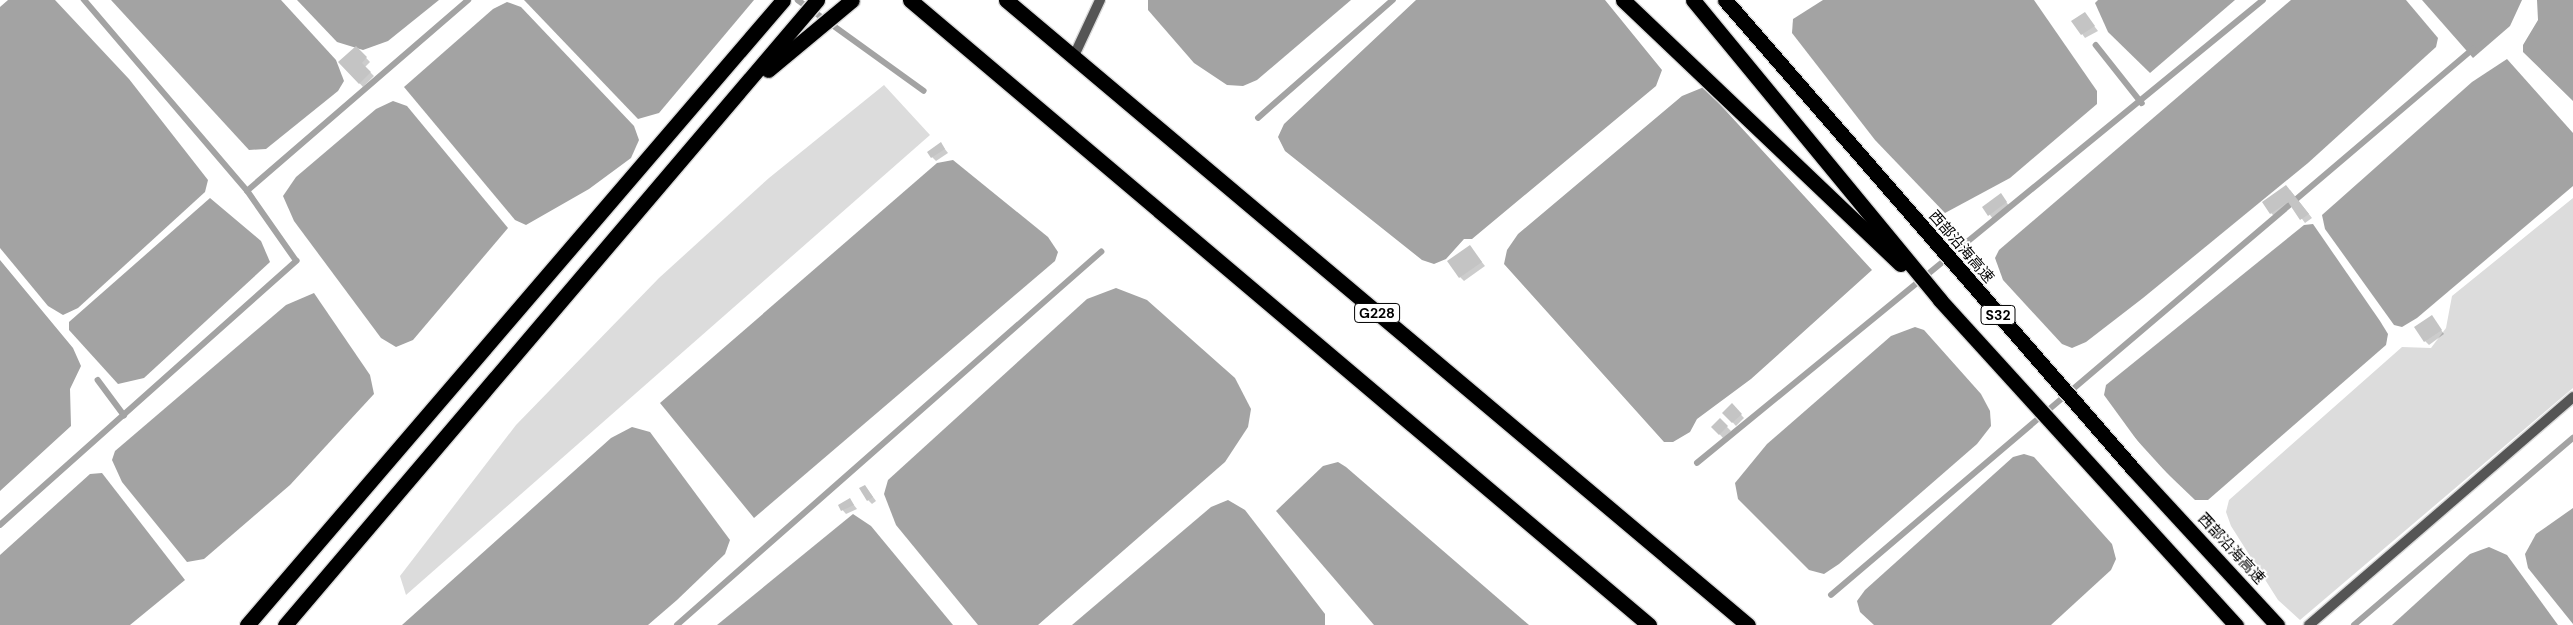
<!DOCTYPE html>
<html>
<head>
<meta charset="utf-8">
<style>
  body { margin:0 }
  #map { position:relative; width:2573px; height:625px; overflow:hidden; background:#fff; font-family:"DM Sans","Noto Sans SC",sans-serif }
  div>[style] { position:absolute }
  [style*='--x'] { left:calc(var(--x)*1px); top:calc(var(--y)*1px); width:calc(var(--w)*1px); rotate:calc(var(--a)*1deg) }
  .green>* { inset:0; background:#dcdcdc }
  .water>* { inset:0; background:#a3a3a3 }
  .pier>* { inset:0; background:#fff }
  .shadow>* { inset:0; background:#0003 }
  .stream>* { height:5.5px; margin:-2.75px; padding:0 2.75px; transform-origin:2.75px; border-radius:2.75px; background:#a3a3a3 }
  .building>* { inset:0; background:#c4c4c4 }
  .roads { filter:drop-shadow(1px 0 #dbdbdb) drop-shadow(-1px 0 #dbdbdb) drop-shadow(0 1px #dbdbdb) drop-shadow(0 -1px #dbdbdb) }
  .lane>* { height:10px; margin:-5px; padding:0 5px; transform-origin:5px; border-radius:5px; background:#555 }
  .street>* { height:10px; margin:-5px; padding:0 5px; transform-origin:5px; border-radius:5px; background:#555 }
  .highway>* { height:15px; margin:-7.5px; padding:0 7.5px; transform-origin:7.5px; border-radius:7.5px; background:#000 }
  span { translate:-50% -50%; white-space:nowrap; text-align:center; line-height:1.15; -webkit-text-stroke:4px #fff; paint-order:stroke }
  .shield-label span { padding:1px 4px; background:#fff; border:1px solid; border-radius:4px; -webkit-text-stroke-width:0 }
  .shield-label { font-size:14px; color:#000; font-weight:700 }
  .street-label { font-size:15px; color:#000 }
</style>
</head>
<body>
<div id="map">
  <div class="green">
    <i style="clip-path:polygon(884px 85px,930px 135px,406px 595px,400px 576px,516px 425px,659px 278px,769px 178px)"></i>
    <i style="clip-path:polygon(2573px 198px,2573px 388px,2300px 620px,2278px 600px,2231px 526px,2226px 512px,2229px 500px,2402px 347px,2431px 348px,2446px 328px,2452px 296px)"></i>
  </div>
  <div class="water">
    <i style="clip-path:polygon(8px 0,55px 0,129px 79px,208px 180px,205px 192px,78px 308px,63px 315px,48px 306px,0 248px,0 7px)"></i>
    <i style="clip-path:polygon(111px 0,281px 0,336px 60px,344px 81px,338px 91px,266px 149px,249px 150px)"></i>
    <i style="clip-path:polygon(297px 0,439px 0,388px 41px,363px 50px,337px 42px)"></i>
    <i style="clip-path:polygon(524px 0,754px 0,659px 113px,638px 119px)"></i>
    <i style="clip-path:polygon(1148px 0,1351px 0,1257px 80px,1243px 86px,1227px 85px,1194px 63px,1148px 10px)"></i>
    <i style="clip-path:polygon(1416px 0,1605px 0,1662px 70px,1656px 86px,1472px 239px,1464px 239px,1446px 259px,1434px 264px,1422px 260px,1285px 151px,1278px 137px,1284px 124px)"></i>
    <i style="clip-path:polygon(1823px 0,2034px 0,2097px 91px,2097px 104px,2010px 178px,1945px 213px,1875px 140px,1792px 33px,1793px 19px)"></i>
    <i style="clip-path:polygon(2098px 0,2235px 0,2150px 73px,2108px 32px,2095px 3px)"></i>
    <i style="clip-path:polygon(2291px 0,2406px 0,2438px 38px,2436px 47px,2308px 163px,2143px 298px,2086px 342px,2072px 348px,2062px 344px,2003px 280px,1995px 258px,1999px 250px)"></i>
    <i style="clip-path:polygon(2422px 0,2522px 0,2510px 26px,2473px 58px)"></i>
    <i style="clip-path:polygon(2537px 0,2573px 0,2573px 101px,2523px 52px,2523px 45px,2538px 20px)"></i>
    <i style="clip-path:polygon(507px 2px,521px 7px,634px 126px,639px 140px,631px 158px,589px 189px,526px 225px,515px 220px,404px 87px,493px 9px)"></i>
    <i style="clip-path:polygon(2507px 59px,2573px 133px,2573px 186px,2417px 318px,2402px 327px,2394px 325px,2325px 229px,2322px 215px,2472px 82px)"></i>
    <i style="clip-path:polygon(1704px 87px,1872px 270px,1751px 379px,1697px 419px,1690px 432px,1673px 442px,1664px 442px,1504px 264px,1507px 250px,1518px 234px,1682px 96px)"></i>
    <i style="clip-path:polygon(393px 101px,407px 106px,508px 228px,413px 340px,396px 347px,381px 338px,294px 221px,283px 196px,296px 177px,376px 109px)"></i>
    <i style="clip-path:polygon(953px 160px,1048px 237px,1058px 252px,1055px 261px,754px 518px,660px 403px,937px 163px)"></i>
    <i style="clip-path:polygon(210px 198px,261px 241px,270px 262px,144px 378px,118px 384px,69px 330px,69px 322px)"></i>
    <i style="clip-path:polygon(2313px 224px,2380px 321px,2388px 334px,2386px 345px,2208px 500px,2195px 500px,2147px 454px,2104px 395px,2106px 385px,2304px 225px)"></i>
    <i style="clip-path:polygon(0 260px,73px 348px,81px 366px,70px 389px,71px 426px,0 491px)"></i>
    <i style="clip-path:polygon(1116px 288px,1147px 300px,1235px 378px,1251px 409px,1248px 427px,1225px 462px,1038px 625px,978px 625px,896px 525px,884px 494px,888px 480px,1087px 299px)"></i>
    <i style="clip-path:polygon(314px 293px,370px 375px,374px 394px,290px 485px,204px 559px,187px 562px,122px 482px,112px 460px,115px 451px,286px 305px)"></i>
    <i style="clip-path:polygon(1915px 327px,1924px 330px,1981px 394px,1990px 411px,1991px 426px,1977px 444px,1839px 564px,1824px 574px,1809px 570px,1738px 499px,1735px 483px,1767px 444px,1891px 336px)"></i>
    <i style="clip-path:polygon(632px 427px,650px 432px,730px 540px,725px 554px,677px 600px,648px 625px,402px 625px,611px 438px)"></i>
    <i style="clip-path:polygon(2024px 454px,2034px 457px,2112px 544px,2116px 559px,2111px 570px,2051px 625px,1874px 625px,1860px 612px,1857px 601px,1865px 590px,2013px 457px)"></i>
    <i style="clip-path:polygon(1338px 462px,1346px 467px,1529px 625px,1374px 625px,1276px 511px,1323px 466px)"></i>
    <i style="clip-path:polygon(102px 473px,185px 580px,130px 625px,0 625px,0 555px,90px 474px)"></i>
    <i style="clip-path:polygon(1228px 500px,1245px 510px,1325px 614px,1325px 625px,1072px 625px,1211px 507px)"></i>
    <i style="clip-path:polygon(2573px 508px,2573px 624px,2528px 568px,2525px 554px,2536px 534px)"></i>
    <i style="clip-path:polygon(853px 514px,871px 526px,953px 625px,717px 625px)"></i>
    <i style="clip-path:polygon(2489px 547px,2507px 555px,2558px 625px,2392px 625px,2470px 554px)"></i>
  </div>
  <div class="pier">
    <i style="clip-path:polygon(2115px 416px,2194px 503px,2171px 484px)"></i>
  </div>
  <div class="shadow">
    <i style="clip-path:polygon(2085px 14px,2098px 31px,2085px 38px,2073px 21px)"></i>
    <i style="clip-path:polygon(356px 47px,370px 62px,365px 67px,374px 76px,363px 87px,340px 62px)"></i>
    <i style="clip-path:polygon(941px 144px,948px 153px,936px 161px,932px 157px)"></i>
    <i style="clip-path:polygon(2290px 190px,2312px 218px,2305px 223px,2292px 205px,2275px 217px,2271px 213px)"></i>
    <i style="clip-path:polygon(2004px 199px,2010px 207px,1993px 219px,1984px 207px)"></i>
    <i style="clip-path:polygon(1473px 251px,1485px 266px,1464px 281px,1460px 277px)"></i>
    <i style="clip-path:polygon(2432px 317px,2444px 334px,2429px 345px,2425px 341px)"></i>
    <i style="clip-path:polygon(1732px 405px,1744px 418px,1736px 426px,1724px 413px)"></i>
    <i style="clip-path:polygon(1720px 420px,1731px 431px,1723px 438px,1713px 427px)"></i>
    <i style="clip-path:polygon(865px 486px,876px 501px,872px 504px,868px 500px)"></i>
    <i style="clip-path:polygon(850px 500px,857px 509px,846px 514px,839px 506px)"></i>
  </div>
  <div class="stream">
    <i style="--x:798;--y:0;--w:155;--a:35.8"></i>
    <i style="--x:2096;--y:45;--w:74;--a:51.6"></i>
    <i style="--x:1258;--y:118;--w:179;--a:-41.2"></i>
    <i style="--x:247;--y:191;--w:292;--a:-40.8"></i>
    <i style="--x:98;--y:380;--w:44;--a:53.4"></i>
    <i style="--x:1697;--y:463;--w:731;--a:-39.28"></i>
    <i style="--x:0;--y:525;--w:397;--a:-41.7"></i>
    <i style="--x:296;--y:261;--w:85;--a:-125"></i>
    <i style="--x:247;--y:191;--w:251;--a:-130.5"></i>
    <i style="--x:1831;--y:595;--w:843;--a:-40.38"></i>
    <i style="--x:677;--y:625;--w:565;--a:-41.34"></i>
    <i style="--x:2354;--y:625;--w:288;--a:-40.5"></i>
  </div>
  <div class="building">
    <i style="clip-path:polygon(2085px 12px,2095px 26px,2081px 35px,2071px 21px)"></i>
    <i style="clip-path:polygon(356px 46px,367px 57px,362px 63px,371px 72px,359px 84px,338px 62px)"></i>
    <i style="clip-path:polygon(941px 142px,945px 149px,931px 158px,927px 152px)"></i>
    <i style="clip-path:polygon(2286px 185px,2309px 214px,2300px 220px,2288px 202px,2270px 214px,2262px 202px)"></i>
    <i style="clip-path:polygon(2001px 193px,2007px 202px,1988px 216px,1982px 207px)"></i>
    <i style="clip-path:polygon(1470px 245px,1482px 262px,1459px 278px,1447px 261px)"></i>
    <i style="clip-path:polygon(2432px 315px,2442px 330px,2424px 342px,2414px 327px)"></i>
    <i style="clip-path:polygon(1732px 403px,1742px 414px,1732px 423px,1722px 413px)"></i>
    <i style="clip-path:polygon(1720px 418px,1728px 426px,1719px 435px,1711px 427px)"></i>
    <i style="clip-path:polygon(865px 485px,873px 497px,867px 501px,859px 488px)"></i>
    <i style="clip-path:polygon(850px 498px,854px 505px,841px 511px,838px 505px)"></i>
  </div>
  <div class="roads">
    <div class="lane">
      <i style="--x:2309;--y:625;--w:349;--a:-40.8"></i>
    </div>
    <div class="street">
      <i style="--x:1073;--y:58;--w:64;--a:-65"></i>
    </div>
    <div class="highway">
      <i style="--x:910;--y:0;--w:968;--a:40.22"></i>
      <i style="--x:1006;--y:0;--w:970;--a:40.11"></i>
      <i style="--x:1623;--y:0;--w:383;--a:43.6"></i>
      <i style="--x:1693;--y:0;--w:389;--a:50.5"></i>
      <i style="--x:1940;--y:300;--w:440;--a:47.7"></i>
      <i style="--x:1725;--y:0;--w:623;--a:48.97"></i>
      <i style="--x:2134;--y:470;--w:211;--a:47.3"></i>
      <i style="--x:768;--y:70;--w:109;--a:-39.8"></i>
      <i style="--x:247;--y:625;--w:823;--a:-49.38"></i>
      <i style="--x:285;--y:625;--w:821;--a:-49.6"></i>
    </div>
  </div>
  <div class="shield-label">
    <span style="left:1377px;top:313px">G228</span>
    <span style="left:1998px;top:315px">S32</span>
  </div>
  <div class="street-label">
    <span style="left:1961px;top:247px;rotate:49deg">西部沿海高速</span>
    <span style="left:2231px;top:549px;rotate:47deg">西部沿海高速</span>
  </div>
</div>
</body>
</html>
